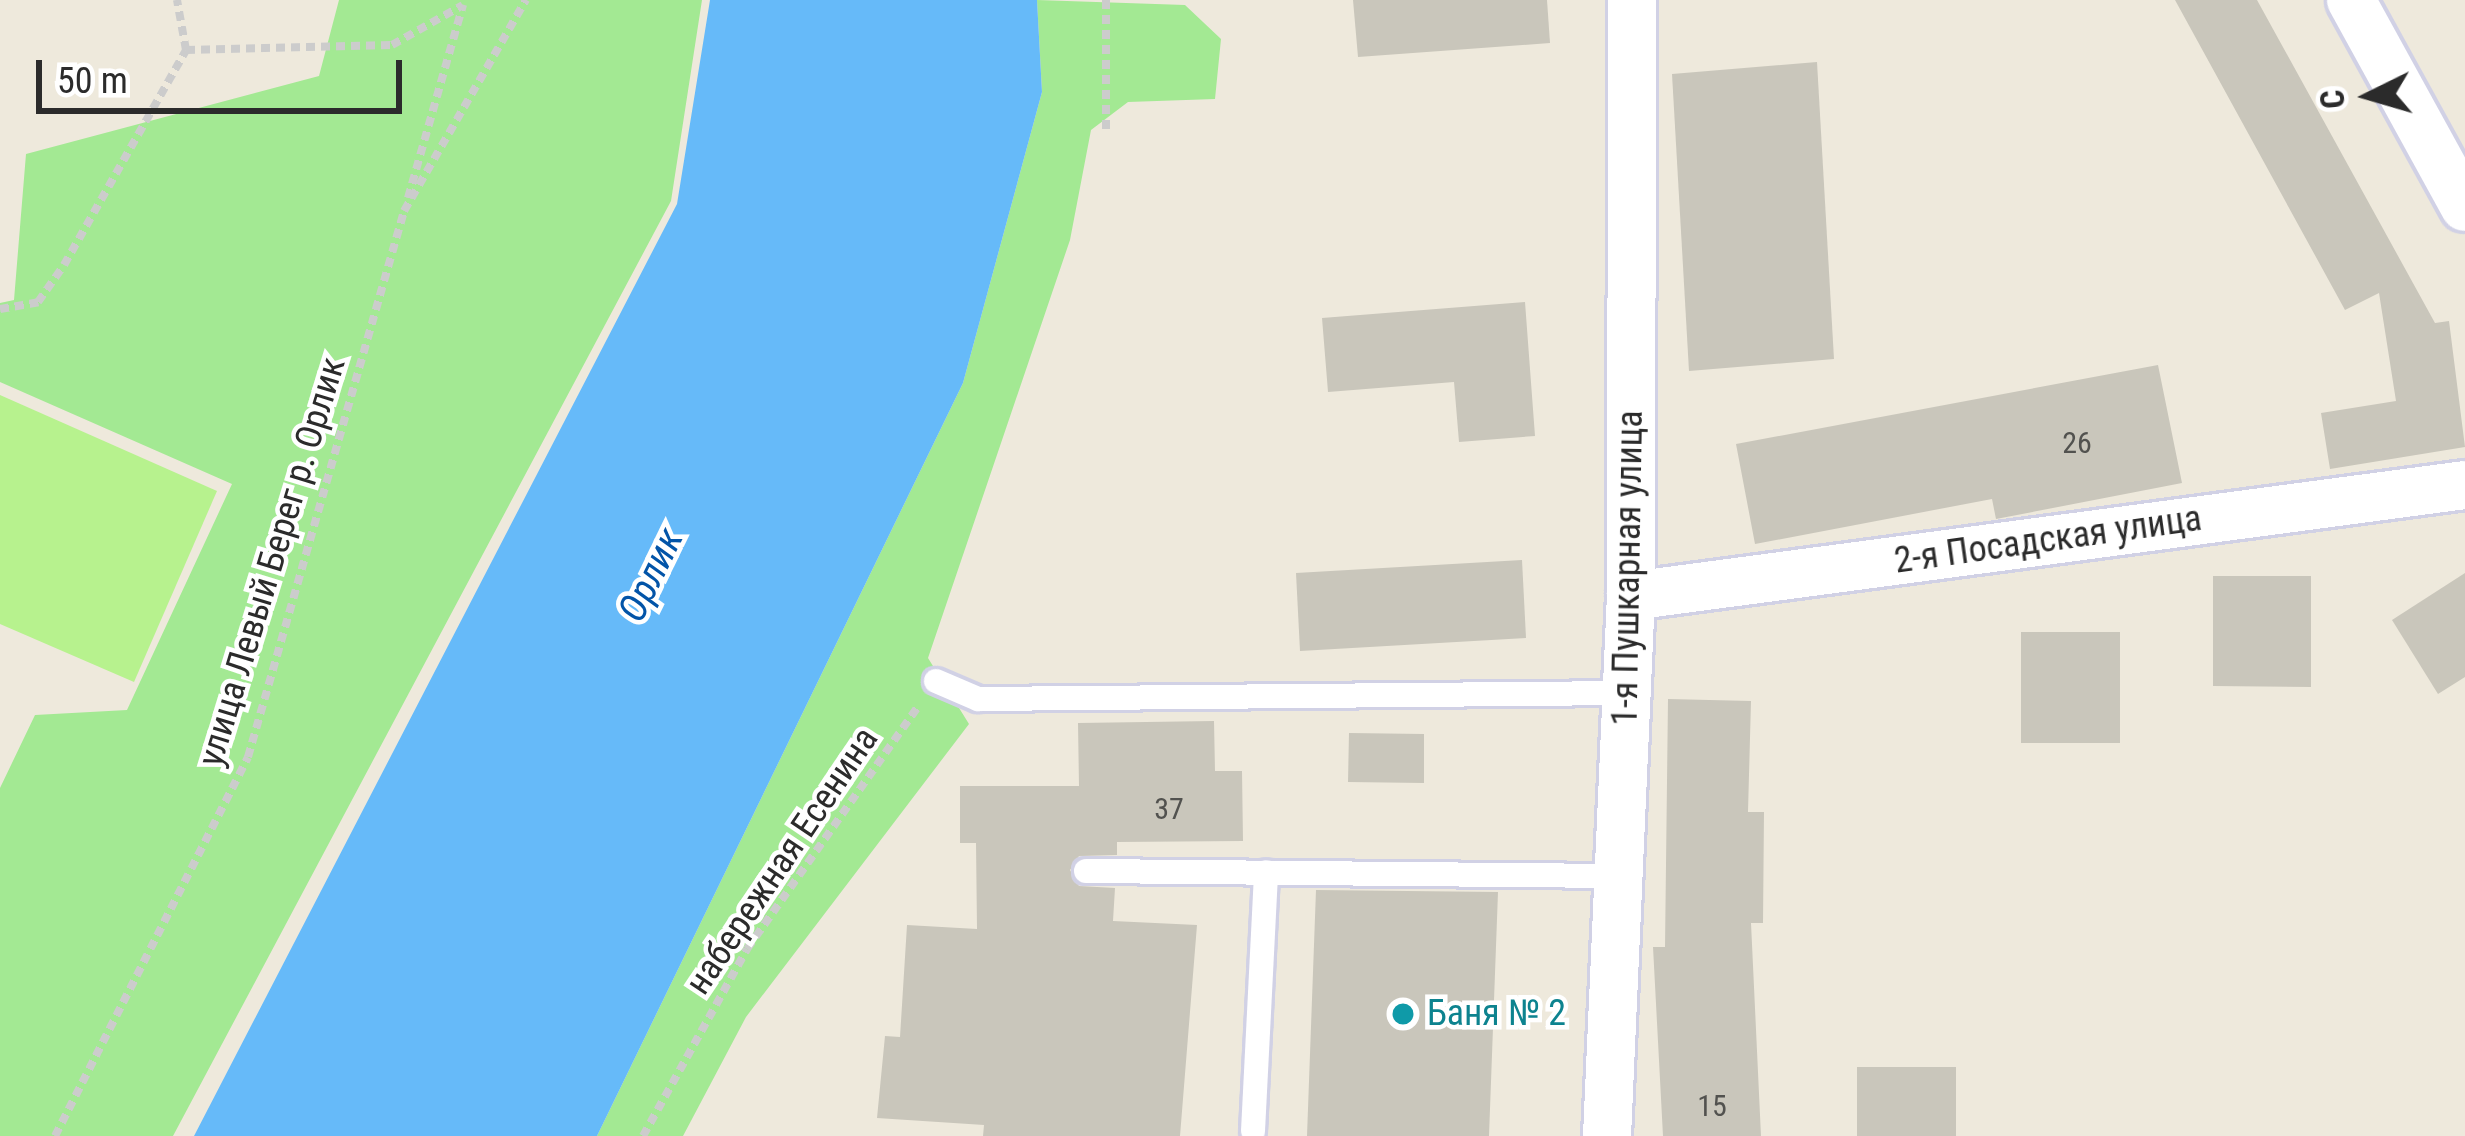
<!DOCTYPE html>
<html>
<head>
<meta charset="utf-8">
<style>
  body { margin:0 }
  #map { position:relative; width:2465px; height:1136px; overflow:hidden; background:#eee9dc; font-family:"Roboto Condensed",sans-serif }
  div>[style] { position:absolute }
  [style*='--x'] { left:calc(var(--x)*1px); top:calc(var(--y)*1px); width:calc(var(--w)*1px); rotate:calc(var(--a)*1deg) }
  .green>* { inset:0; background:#a3e993 }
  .pitch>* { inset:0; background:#b7f28e }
  .water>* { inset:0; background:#66baf9 }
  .building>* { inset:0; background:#c9c6bb }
  .path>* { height:8px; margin-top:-4px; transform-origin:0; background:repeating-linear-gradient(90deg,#ccc 0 9px,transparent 0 15px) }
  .roads { filter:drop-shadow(3px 0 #d1d1e5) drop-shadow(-3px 0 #d1d1e5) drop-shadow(0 3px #d1d1e5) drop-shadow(0 -3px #d1d1e5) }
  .lane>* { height:24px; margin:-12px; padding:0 12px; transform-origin:12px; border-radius:12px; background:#fff }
  .street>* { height:48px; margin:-24px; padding:0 24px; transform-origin:24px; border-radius:24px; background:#fff }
  .dots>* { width:33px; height:33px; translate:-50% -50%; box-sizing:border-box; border:6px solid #fff; border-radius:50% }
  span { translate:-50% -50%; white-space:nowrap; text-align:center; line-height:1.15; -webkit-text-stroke:9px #fff; paint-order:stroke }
  .number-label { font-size:30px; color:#52524f }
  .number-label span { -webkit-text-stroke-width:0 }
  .street-label { font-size:36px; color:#2b2b2b }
  .culture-label { font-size:36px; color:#0d838f }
  .left { translate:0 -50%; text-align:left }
  .water-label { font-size:39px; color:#0254a8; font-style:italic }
  .north { position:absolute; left:2309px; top:36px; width:120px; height:120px; -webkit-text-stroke:9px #fff; paint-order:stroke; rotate:265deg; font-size:33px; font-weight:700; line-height:48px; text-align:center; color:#2b2b2b }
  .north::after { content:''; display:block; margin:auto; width:42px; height:54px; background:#2b2b2b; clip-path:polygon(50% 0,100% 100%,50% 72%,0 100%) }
  .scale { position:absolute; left:36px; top:60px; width:366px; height:54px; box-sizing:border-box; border:6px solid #2b2b2b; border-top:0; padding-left:15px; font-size:36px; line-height:42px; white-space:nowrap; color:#2b2b2b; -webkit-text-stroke:9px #fff; paint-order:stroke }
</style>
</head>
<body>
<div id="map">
  <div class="green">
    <i style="clip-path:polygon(339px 0,702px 0,671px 201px,173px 1136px,0 1136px,0 788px,35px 715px,127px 710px,232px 484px,0 382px,0 303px,14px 300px,26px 154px,319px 76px)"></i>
    <i style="clip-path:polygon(1037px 0,1185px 5px,1221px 39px,1215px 99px,1128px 102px,1091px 130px,1070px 240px,928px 658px,969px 724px,746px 1017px,683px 1136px,597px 1136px,963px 383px,1042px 92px)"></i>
  </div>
  <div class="pitch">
    <i style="clip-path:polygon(0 395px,217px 491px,134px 682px,0 624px)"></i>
  </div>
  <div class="water">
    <i style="clip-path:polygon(710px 0,1037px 0,1042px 92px,963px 383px,597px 1136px,194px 1136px,677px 204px)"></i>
  </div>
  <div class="building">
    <i style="clip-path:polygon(1353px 0,1547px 0,1550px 43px,1358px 57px)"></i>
    <i style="clip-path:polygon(2175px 0,2257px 0,2435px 323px,2449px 321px,2465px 447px,2330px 469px,2321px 413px,2396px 401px,2379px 293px,2345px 310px)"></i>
    <i style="clip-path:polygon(1817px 62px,1834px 359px,1689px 371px,1672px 74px)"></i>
    <i style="clip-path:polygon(1525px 302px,1535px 436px,1459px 442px,1454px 382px,1328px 392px,1322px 318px)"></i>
    <i style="clip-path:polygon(2158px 365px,2182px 483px,1996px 519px,1992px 499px,1755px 544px,1736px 444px)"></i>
    <i style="clip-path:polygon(1522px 560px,1526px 638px,1300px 651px,1296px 573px)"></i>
    <i style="clip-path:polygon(2465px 573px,2465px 677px,2438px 694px,2392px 620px)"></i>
    <i style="clip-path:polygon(2213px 576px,2311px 576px,2311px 687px,2213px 686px)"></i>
    <i style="clip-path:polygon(2021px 632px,2120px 632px,2120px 743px,2021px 743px)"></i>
    <i style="clip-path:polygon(1668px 699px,1751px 701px,1748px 812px,1764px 812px,1763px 923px,1751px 923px,1761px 1136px,1663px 1136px,1653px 947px,1665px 947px)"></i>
    <i style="clip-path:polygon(1214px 721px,1215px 771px,1242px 771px,1243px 841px,1117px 842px,1117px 855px,1079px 856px,1070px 870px,1079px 886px,1115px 888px,1113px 921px,1197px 925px,1180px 1136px,983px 1136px,984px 1125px,877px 1118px,885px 1036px,900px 1037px,907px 925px,977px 929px,976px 843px,960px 843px,960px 786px,1079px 786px,1078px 723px)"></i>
    <i style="clip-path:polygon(1349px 733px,1424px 734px,1424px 783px,1348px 782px)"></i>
    <i style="clip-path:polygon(1316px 890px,1498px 892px,1489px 1136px,1307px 1136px)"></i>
    <i style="clip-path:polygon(1857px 1067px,1956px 1067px,1956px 1136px,1857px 1136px)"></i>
  </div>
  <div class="path">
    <i style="--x:1106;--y:0;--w:132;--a:90"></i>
    <i style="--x:186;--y:50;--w:206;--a:-1.4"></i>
    <i style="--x:392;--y:45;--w:81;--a:-29.4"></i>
    <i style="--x:408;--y:198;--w:201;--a:-74.1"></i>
    <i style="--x:0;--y:309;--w:39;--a:-10"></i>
    <i style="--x:38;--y:302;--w:45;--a:-54.9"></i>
    <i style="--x:64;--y:265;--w:247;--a:-60.4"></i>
    <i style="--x:186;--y:50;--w:51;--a:-100.2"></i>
    <i style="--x:55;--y:1136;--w:425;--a:-63"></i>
    <i style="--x:248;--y:757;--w:568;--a:-74.05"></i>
    <i style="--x:404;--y:211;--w:244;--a:-60"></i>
    <i style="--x:643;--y:1136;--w:214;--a:-60.9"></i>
    <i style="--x:747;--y:949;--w:296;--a:-54.8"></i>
  </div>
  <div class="roads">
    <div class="lane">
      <i style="--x:936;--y:681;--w:46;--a:23.2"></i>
      <i style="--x:978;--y:699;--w:648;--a:-0.53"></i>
      <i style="--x:1086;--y:871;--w:533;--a:0.54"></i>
      <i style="--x:1253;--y:1131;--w:259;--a:-87.1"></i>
    </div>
    <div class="street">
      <i style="--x:2351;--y:0;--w:236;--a:61.2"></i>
      <i style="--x:1631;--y:596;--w:841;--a:-7.58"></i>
      <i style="--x:1607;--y:1136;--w:541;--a:-87.46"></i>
      <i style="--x:1631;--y:596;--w:596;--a:-89.9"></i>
    </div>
  </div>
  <div class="dots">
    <i style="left:1403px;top:1014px;background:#0f9aa8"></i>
  </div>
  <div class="number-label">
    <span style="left:2077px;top:443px">26</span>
    <span style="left:1169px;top:809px">37</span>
    <span style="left:1712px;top:1106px">15</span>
  </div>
  <div class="street-label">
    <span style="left:2048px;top:540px;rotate:-8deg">2-я Посадская улица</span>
    <span style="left:272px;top:562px;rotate:-73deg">улица Левый Берег р. Орлик</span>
    <span style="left:1628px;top:568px;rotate:-89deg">1-я Пушкарная улица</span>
    <span style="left:782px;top:861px;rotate:-56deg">набережная Есенина</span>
  </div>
  <div class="culture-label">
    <span class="left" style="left:1427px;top:1014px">Баня № 2</span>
  </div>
  <div class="water-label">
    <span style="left:651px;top:575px;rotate:-64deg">Орлик</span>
  </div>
  <div class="north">С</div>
  <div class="scale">50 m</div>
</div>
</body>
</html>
